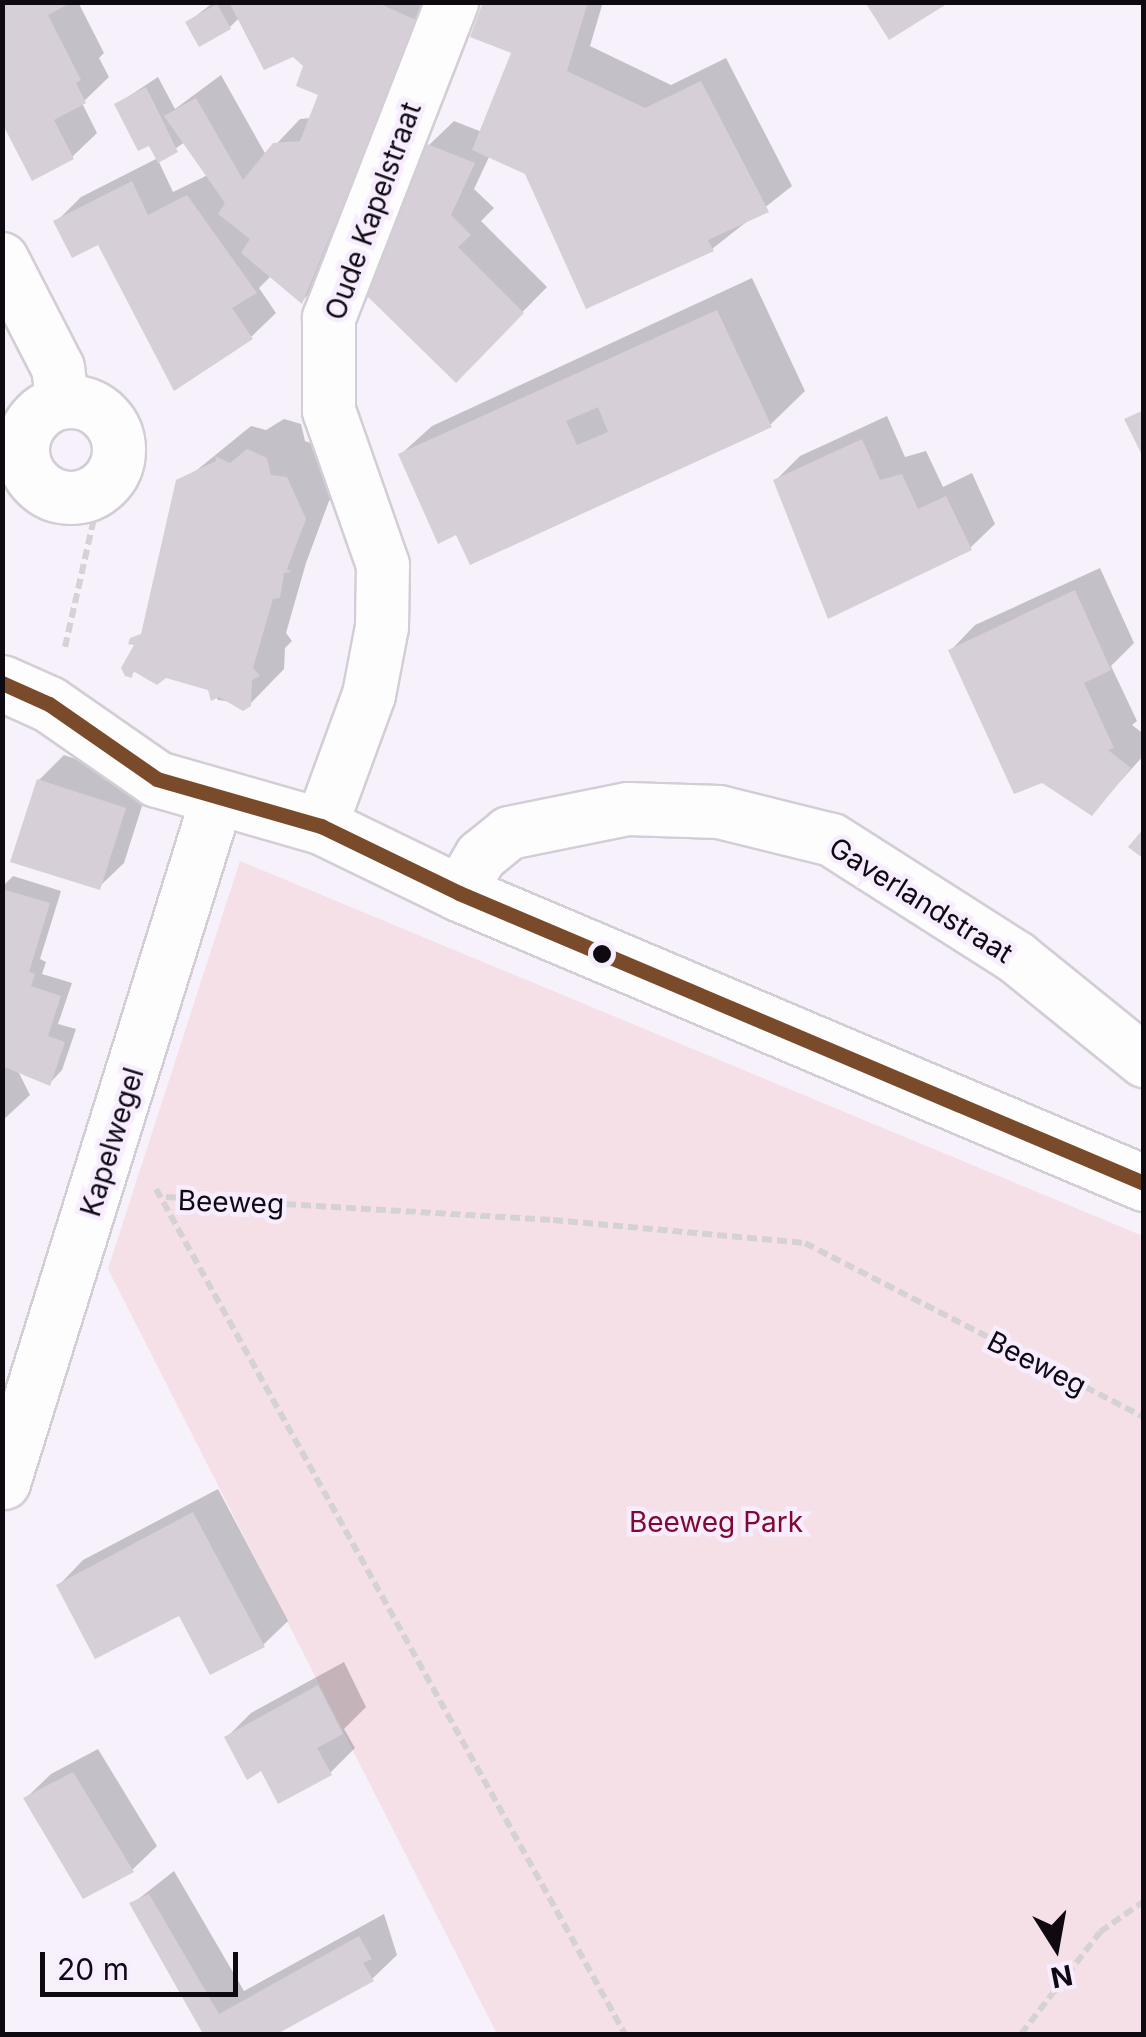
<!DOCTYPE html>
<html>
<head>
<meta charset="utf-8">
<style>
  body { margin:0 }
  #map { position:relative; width:1146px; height:2037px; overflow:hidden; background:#f6f1fa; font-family:Inter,sans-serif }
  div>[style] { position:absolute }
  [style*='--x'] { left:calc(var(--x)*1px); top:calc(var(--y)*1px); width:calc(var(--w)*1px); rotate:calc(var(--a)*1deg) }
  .green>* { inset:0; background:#f6e0e7 }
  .shadow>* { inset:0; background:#0003 }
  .building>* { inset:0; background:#d7cfd7 }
  .path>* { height:6px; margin-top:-3px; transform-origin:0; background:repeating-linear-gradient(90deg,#d4d2d5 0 10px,transparent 0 15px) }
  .roads { filter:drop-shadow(2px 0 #d3cdd6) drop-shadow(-2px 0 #d3cdd6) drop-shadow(0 2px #d3cdd6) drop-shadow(0 -2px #d3cdd6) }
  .street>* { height:52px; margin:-26px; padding:0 26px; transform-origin:26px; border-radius:26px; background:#fefdfe }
  .street>.ring { margin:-26px; padding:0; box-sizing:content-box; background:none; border:52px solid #fefdfe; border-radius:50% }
  .secondary>* { height:55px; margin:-27.5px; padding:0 27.5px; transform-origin:27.5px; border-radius:27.5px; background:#fefdfe }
  .bus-1>* { height:15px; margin:-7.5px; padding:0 7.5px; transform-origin:7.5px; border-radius:7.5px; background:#7a4b2a }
  .dots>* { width:28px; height:28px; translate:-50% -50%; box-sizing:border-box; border:5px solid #f7edfe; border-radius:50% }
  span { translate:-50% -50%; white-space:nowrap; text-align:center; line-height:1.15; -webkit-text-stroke:9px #f7edfe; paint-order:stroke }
  .street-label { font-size:28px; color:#0f0912 }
  .park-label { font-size:28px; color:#810931 }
  .frame { position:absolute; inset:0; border:5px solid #0f0912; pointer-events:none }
  .north { position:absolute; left:1006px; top:1897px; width:100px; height:100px; -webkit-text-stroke:8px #f7edfe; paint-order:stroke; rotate:169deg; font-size:28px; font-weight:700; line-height:40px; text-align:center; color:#0f0912 }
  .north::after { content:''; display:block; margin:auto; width:35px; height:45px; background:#0f0912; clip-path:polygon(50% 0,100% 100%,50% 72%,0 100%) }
  .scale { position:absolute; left:40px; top:1952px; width:198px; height:45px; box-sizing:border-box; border:5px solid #0f0912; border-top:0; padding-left:12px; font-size:30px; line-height:35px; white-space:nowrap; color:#0f0912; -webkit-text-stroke:8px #f7edfe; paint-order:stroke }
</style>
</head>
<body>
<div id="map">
  <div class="green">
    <i style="clip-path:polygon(240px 861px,1143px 1236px,1143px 2034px,497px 2034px,108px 1269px)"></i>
  </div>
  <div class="shadow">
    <i style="clip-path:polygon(2px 2px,78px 2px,104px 53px,99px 58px,109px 77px,82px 103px,97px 133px,72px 157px,2px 118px)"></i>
    <i style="clip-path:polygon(evenodd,214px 2px,438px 2px,326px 276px,302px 301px,272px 275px,259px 288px,276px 313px,251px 337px,100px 241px,56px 222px,81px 197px,158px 158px,117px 104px,158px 77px,175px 109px,221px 75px,266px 155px,300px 119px,311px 118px,321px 94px,306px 65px,239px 18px,230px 27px,188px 22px,214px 2px,185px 142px,208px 175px,173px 192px,158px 160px,185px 142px)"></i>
    <i style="clip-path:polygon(486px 2px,603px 2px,590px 46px,671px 85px,726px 58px,792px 186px,712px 249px,490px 155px,474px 189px,494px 208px,481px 221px,547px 287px,456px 380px,429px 145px,454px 121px,482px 132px,514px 52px)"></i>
    <i style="clip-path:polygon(752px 278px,805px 391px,771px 424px,457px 531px,401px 454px,432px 426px)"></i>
    <i style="clip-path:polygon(887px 416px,905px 457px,926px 451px,943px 487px,972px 473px,995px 524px,970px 548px,776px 480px,800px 456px)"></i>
    <i style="clip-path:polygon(284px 419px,301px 424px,305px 441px,316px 445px,346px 484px,329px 501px,306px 563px,286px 633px,292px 641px,285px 648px,284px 669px,250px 704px,218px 700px,210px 688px,136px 670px,131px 675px,181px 483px,251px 426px,266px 430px)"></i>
    <i style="clip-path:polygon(1100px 568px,1134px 643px,1111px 666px,1137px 721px,1132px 725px,1144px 734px,1144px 755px,1092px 813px,1042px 780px,951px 650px,975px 625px)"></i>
    <i style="clip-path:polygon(64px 755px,149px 784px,124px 863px,99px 887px,39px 780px)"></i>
    <i style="clip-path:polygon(13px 876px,61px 891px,40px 959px,46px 962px,42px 974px,72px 983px,58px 1024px,76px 1029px,62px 1070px,50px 1083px,18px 1071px,30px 1095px,2px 1121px,2px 887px)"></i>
    <i style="clip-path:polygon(218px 1489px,288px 1621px,263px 1645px,180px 1613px,59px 1585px,83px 1560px)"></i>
    <i style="clip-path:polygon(344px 1662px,366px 1707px,344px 1729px,355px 1748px,330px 1773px,262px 1767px,227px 1737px,251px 1713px)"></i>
    <i style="clip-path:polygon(98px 1749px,157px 1846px,132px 1870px,26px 1798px,51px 1774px)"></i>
    <i style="clip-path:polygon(174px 1871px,244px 1991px,384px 1914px,397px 1955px,372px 1979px,271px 2034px,238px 2029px,206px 2034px,132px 1904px)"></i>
  </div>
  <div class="building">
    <i style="clip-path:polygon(2px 2px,72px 2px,48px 15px,81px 80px,76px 83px,86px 103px,54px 120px,74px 159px,32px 181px,2px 123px)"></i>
    <i style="clip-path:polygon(229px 2px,376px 2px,418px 21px,302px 304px,241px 253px,250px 239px,218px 214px,225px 203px,164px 116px,196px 98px,243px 180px,273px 143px,300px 141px,318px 95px,296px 86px,303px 66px,293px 57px,264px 70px)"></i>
    <i style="clip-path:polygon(483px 2px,588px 2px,567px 71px,645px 108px,701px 81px,769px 212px,708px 240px,714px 251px,586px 309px,525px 174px,472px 150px,511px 53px,470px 37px)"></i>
    <i style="clip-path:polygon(865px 2px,950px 2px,889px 40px)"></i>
    <i style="clip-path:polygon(217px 4px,231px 29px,199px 47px,185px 22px)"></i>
    <i style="clip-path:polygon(146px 87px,178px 152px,158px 163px,149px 146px,138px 151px,114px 104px)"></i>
    <i style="clip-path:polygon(427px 144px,475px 163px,451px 215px,471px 235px,458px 247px,524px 313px,456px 383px,366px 295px)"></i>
    <i style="clip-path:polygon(132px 181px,148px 215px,187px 195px,257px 293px,232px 308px,253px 339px,174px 391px,98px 245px,72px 258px,53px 221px)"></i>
    <i style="clip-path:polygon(evenodd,717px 310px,772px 427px,470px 565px,456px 535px,438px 544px,398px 454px,717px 310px,598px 407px,608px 432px,577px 445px,566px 421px,598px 407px)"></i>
    <i style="clip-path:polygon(1144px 410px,1144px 459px,1124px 419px)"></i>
    <i style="clip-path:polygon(862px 439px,880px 480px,902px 474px,918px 509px,946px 496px,972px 550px,828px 619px,773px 480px)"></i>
    <i style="clip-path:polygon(247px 449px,267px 458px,271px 475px,287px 477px,306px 519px,287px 569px,291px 572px,284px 573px,280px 598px,273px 599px,253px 668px,260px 676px,252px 680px,251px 706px,243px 711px,219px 697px,211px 701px,208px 690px,166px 678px,157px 685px,133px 671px,132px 678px,125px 676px,121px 668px,134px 645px,128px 644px,130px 638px,141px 634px,176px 480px,216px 461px,215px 456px,230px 463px)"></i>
    <i style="clip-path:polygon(1075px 590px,1111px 670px,1084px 683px,1114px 748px,1108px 750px,1131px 768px,1092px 816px,1042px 783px,1014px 794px,948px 650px)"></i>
    <i style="clip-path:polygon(37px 779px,126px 808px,100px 890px,10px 862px)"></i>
    <i style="clip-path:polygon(1144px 828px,1144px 859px,1128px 847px)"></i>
    <i style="clip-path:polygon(2px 889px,50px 903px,29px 972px,35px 974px,31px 986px,61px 996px,48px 1036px,65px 1042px,50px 1086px,2px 1066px)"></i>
    <i style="clip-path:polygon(193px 1512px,265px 1647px,210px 1675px,179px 1616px,95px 1659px,56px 1585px)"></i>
    <i style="clip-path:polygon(318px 1685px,343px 1734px,317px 1748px,332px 1775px,278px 1804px,261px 1771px,247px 1780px,224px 1737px)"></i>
    <i style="clip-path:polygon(73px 1772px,134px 1872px,83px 1899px,23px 1798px)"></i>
    <i style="clip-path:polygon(149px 1894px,219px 2014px,359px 1936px,372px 1959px,363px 1963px,374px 1981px,277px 2034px,203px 2034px,129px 1903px)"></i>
  </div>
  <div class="path">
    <i style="--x:65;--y:647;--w:159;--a:-77.3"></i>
    <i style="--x:156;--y:1189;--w:966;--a:60.97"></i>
    <i style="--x:166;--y:1197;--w:388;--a:3.4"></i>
    <i style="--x:553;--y:1220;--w:253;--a:5.2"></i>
    <i style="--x:805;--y:1243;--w:381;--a:27.2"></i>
    <i style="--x:1021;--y:2034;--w:129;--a:-52.2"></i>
    <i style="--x:1100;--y:1932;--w:54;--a:-35.2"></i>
  </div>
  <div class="roads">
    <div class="street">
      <i style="--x:2;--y:259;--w:123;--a:62.8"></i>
      <i style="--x:58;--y:368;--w:34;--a:82"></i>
      <i class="ring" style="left:23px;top:402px;width:44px;height:44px"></i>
      <i style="--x:321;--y:826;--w:140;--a:-69.9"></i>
      <i style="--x:369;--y:695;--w:69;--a:-79.2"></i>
      <i style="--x:382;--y:627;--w:62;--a:-89.1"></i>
      <i style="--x:383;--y:565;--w:163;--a:-109.3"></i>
      <i style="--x:329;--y:411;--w:93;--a:-90"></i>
      <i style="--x:329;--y:318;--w:339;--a:-68.7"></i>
      <i style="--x:459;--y:893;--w:43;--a:-59.3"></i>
      <i style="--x:481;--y:856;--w:36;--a:-39"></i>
      <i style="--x:509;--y:833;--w:121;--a:-11.4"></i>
      <i style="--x:628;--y:809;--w:91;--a:1.9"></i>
      <i style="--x:719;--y:812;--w:116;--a:13.9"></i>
      <i style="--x:832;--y:840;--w:219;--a:32.5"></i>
      <i style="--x:1017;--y:958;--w:164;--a:39"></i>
      <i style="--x:4;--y:1483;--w:716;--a:-72.7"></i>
    </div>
    <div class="secondary">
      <i style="--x:2;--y:683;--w:51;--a:24.1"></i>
      <i style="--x:49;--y:704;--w:131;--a:34.8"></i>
      <i style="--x:157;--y:779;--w:171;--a:16"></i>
      <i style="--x:321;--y:826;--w:153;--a:25.9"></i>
      <i style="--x:459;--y:893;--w:744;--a:22.95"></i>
    </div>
  </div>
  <div class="bus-1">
    <i style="--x:2;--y:683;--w:51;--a:24.1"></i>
    <i style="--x:49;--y:704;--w:131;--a:34.8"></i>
    <i style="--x:157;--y:779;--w:171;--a:16"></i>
    <i style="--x:321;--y:826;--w:153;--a:25.9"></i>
    <i style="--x:459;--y:893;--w:744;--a:22.95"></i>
  </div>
  <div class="dots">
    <i style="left:602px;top:954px;background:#0f0912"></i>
  </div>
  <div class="street-label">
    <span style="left:373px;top:211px;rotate:-70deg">Oude Kapelstraat</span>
    <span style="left:921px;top:900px;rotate:32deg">Gaverlandstraat</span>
    <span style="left:112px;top:1142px;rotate:-73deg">Kapelwegel</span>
    <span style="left:231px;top:1202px;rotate:2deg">Beeweg</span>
    <span style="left:1037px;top:1363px;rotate:27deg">Beeweg</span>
  </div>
  <div class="park-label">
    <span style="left:716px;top:1522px">Beeweg Park</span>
  </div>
  <div class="frame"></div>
  <div class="north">N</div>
  <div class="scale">20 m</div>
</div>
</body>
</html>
